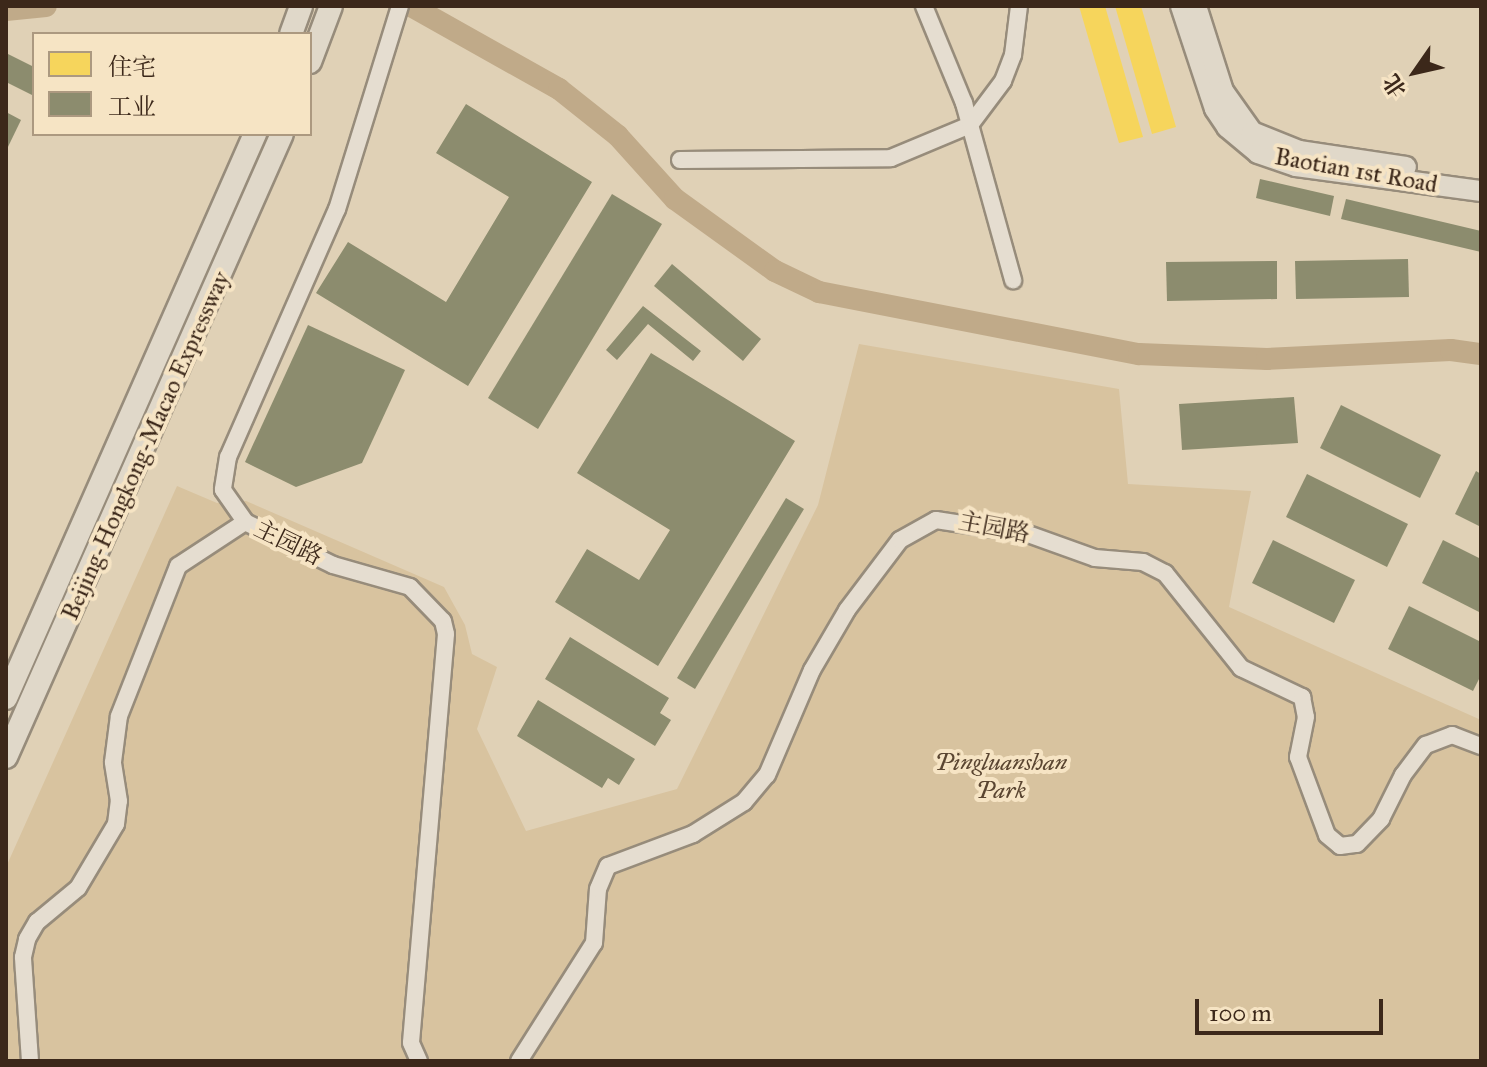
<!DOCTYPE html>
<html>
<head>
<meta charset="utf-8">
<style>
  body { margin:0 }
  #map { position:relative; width:1487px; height:1067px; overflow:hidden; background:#e0d1b6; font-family:"IM FELL Great Primer","Noto Serif SC",serif }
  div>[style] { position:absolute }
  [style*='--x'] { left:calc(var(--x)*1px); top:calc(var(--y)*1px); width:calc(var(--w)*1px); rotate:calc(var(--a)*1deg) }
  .green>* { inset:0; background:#d8c39f }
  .homes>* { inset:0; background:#f6d55c }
  .industry>* { inset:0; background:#8c8c6e }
  .river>* { height:22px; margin:-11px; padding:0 11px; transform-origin:11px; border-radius:11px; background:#c0aa89 }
  .roads { filter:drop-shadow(2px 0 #978c7b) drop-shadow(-2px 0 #978c7b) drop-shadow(0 2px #978c7b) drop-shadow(0 -2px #978c7b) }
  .minor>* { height:16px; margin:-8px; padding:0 8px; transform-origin:8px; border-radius:8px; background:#e5ddd0 }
  .major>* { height:20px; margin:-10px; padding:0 10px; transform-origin:10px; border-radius:10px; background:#e0d8c9 }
  .highway>* { height:22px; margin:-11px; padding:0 11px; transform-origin:11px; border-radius:11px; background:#e0d8c9 }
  span { translate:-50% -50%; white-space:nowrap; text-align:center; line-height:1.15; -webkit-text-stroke:8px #f6e4c4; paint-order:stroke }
  .street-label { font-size:24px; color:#3c281a }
  .park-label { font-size:24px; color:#5a4531; font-style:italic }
  .frame { position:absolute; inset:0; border:8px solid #3c281a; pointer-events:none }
  .legend { position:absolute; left:32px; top:32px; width:280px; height:104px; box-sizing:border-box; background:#f6e4c4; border:2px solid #ac9980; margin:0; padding:10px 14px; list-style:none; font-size:24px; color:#3c281a }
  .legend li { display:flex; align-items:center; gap:16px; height:40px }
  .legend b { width:40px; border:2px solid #ac9980 }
  .north { position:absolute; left:1375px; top:32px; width:80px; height:80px; -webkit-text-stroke:6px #f6e4c4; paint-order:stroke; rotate:236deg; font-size:22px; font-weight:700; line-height:32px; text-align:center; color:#3c281a }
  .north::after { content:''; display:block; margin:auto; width:28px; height:36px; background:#3c281a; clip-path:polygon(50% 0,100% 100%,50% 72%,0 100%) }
  .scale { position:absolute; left:1195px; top:999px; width:188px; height:36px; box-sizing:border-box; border:4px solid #3c281a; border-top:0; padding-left:10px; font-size:24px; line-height:28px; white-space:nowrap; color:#3c281a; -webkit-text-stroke:6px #f6e4c4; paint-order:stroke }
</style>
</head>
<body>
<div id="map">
  <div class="green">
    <i style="clip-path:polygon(859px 344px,1119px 389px,1128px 484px,1251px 491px,1229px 607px,1481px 720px,1481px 1061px,6px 1061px,6px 867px,177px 486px,217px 503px,246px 501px,444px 587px,465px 625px,472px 654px,497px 667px,477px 729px,526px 831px,677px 789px,818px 505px)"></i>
  </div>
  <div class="homes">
    <i style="clip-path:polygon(1079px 6px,1105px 6px,1143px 137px,1119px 143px)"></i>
    <i style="clip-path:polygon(1115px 6px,1141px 6px,1176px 127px,1152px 134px)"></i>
  </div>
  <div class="industry">
    <i style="clip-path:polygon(6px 53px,34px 67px,34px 96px,6px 82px)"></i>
    <i style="clip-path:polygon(466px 104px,592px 182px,468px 386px,316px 293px,348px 242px,446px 302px,509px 197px,436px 153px)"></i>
    <i style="clip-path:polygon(6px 112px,21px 120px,6px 151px)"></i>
    <i style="clip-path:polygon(1260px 179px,1334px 196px,1330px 216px,1256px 198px)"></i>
    <i style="clip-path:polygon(612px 194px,662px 224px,538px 429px,488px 398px)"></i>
    <i style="clip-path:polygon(1346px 199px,1481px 231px,1481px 252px,1341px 219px)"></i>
    <i style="clip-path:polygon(1408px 259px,1409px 297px,1296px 299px,1295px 261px)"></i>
    <i style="clip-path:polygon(1277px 261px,1277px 299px,1167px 301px,1166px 262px)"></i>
    <i style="clip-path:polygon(672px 264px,761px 339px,743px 361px,654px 286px)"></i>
    <i style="clip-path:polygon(643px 306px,701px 351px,693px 361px,648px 324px,617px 360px,606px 350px)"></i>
    <i style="clip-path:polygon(308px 325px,405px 370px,362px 463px,296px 487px,245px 462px)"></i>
    <i style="clip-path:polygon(651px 353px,795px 441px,658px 666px,555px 602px,587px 549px,639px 580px,670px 530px,577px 473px)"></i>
    <i style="clip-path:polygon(1294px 397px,1298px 443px,1182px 450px,1179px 404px)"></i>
    <i style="clip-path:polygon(1341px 405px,1441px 455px,1420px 498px,1320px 448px)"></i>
    <i style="clip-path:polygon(1476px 471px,1481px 474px,1481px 527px,1455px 514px)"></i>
    <i style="clip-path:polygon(1307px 474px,1408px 524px,1387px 567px,1286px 517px)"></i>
    <i style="clip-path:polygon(786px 498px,804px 509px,695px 689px,677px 678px)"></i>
    <i style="clip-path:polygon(1273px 540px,1355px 580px,1334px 623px,1252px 583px)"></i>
    <i style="clip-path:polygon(1443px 540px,1481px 559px,1481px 613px,1422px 583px)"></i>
    <i style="clip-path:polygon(1409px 606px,1481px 642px,1481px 675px,1473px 691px,1388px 649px)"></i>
    <i style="clip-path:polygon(570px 637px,669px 698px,660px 713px,671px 720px,655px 746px,545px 679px)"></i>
    <i style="clip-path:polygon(538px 700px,635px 759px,619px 785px,608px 778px,602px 788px,517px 736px)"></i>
  </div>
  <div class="river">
    <i style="--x:411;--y:6;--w:170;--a:29.3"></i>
    <i style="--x:559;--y:89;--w:75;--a:38.5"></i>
    <i style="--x:618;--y:136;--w:85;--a:47.9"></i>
    <i style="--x:675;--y:199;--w:123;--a:35.8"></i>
    <i style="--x:775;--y:271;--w:49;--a:25.5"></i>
    <i style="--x:819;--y:292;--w:326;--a:11"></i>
    <i style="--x:1139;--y:354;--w:128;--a:2.2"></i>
    <i style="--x:1267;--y:359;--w:184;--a:-2.8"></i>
    <i style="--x:1451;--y:350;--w:30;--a:8"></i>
    <i style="--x:6;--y:10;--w:40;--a:-5.7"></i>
  </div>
  <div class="roads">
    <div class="minor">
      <i style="--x:400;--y:6;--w:213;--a:107.2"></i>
      <i style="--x:337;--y:209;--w:271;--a:113.7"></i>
      <i style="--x:228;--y:457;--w:33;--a:99"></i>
      <i style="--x:223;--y:490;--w:39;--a:55"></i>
      <i style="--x:245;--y:522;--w:98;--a:26"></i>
      <i style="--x:333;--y:565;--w:80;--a:15.9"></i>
      <i style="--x:410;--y:587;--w:47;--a:45.9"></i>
      <i style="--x:443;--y:621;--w:13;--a:77"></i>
      <i style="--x:446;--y:634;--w:410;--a:94.9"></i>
      <i style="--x:411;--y:1043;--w:20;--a:66"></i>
      <i style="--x:924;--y:6;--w:105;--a:67.6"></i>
      <i style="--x:964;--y:103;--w:184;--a:74.5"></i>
      <i style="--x:680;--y:160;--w:211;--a:-0.5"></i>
      <i style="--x:891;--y:158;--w:86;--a:-22.7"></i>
      <i style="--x:970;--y:125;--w:55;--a:-53.1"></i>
      <i style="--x:1003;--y:81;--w:28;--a:-69"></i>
      <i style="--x:1013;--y:55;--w:49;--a:-83"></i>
      <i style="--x:30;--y:1061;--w:104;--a:-93.9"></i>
      <i style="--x:23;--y:957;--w:18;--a:-77"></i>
      <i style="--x:27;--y:939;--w:20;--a:-60"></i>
      <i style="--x:37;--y:922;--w:53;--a:-39.7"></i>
      <i style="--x:78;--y:888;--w:74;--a:-59.3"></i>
      <i style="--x:116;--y:824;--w:23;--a:-83"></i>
      <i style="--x:119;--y:801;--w:39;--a:-99"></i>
      <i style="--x:113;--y:762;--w:46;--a:-82.6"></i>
      <i style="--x:119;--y:716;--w:161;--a:-68.5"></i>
      <i style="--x:178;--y:566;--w:80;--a:-33.3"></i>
      <i style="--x:519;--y:1061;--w:140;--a:-57.6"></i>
      <i style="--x:594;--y:943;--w:54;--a:-85.8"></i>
      <i style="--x:598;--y:889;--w:25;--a:-67"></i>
      <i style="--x:608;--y:866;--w:91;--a:-20.6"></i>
      <i style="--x:693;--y:834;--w:60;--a:-32.1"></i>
      <i style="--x:744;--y:802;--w:35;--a:-50"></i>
      <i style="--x:767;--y:775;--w:114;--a:-66.8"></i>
      <i style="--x:812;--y:670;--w:69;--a:-59.7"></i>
      <i style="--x:847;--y:610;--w:88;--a:-52.9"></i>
      <i style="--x:900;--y:540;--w:41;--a:-29.1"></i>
      <i style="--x:936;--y:520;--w:93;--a:8.7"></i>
      <i style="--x:1028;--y:534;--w:71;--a:19.7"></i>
      <i style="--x:1095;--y:558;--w:48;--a:4.8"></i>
      <i style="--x:1143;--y:562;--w:25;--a:27"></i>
      <i style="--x:1165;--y:573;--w:122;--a:51.3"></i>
      <i style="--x:1241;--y:668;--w:68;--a:25.4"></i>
      <i style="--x:1302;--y:697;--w:20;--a:79"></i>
      <i style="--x:1306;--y:717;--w:41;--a:101.3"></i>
      <i style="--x:1298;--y:757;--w:83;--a:69.6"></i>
      <i style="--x:1327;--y:835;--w:17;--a:40"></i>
      <i style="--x:1340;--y:846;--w:17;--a:-7"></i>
      <i style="--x:1357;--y:844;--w:35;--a:-46"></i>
      <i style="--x:1381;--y:819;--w:49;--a:-63.4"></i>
      <i style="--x:1403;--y:775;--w:38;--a:-53"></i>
      <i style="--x:1426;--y:745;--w:28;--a:-21"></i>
      <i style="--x:1452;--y:735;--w:31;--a:21"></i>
    </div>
    <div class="major">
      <i style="--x:1181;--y:6;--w:108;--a:71.7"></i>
      <i style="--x:1215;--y:109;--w:22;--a:56"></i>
      <i style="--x:1227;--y:127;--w:40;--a:40"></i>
      <i style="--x:1258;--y:153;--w:40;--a:18.9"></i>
      <i style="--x:1296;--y:166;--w:187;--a:7.7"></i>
      <i style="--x:1196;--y:6;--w:89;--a:72.4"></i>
      <i style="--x:1223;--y:91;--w:50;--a:54.7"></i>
      <i style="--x:1252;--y:132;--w:51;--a:22"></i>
      <i style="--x:1299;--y:151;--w:108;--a:8.5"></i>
    </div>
    <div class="highway">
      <i style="--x:291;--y:34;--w:30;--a:-70"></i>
      <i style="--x:310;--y:62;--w:60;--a:-69.4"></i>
      <i style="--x:6;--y:698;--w:617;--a:-66.18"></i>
      <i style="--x:6;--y:757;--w:681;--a:-66.11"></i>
    </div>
  </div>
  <div class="street-label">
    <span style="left:1356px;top:171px;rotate:10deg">Baotian 1st Road</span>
    <span style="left:146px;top:446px;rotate:-66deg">Beijing-Hongkong-Macao Expressway</span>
    <span style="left:994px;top:528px;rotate:11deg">主园路</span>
    <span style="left:288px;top:543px;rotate:26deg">主园路</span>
  </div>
  <div class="park-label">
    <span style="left:1001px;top:777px">Pingluanshan<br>Park</span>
  </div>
  <div class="frame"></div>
  <ul class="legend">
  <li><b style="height:22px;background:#f6d55c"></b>住宅</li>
  <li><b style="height:22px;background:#8c8c6e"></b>工业</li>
  </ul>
  <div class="north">北</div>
  <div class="scale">100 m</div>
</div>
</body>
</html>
